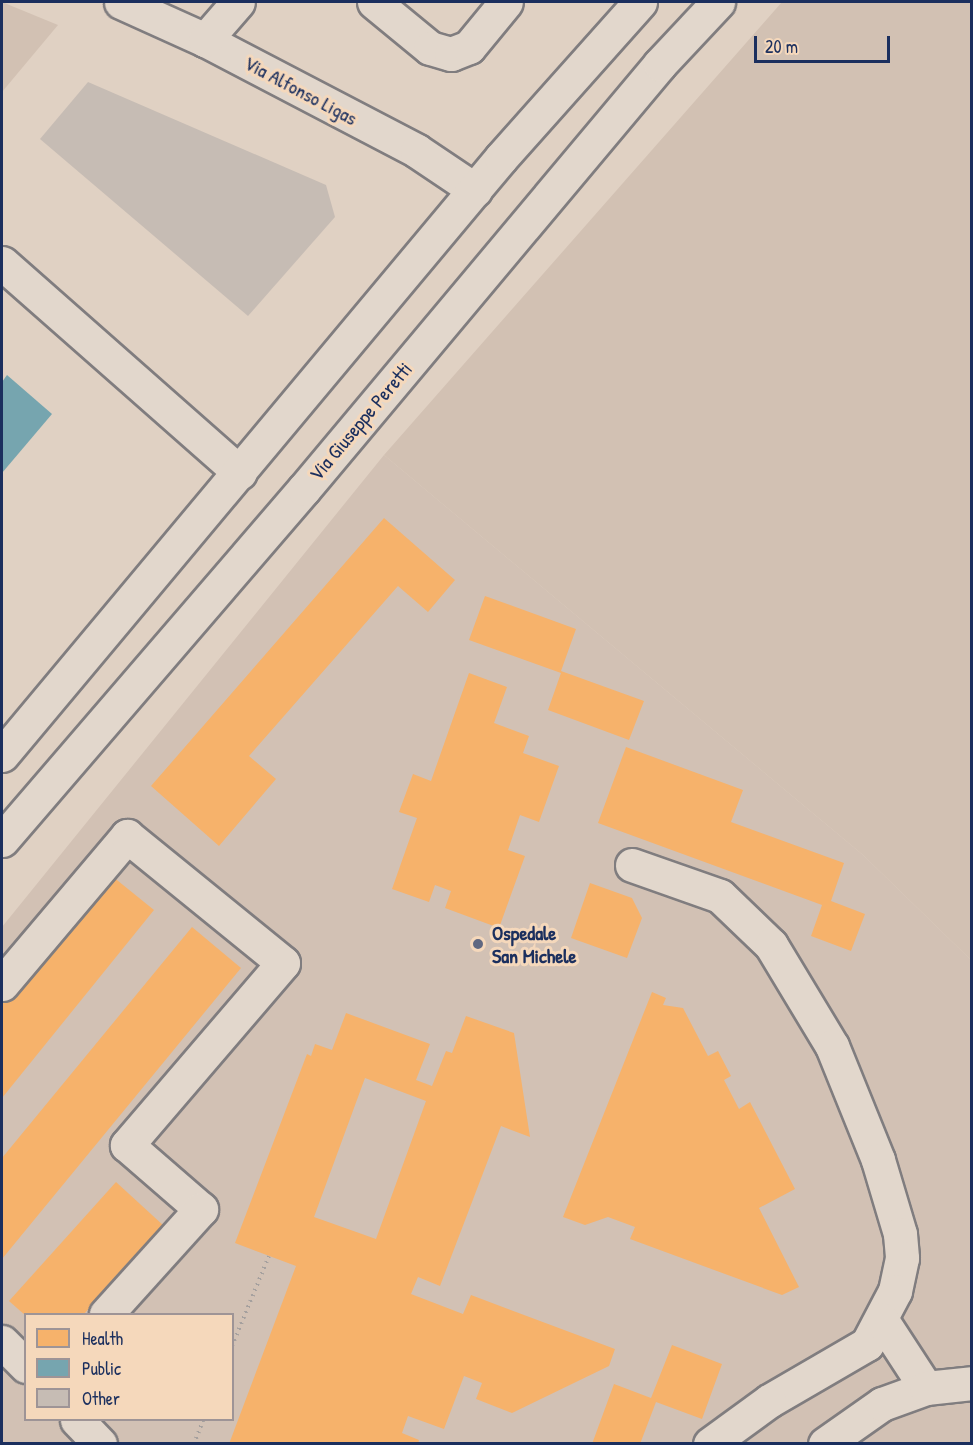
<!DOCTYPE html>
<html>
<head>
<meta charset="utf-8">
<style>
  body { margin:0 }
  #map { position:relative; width:973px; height:1445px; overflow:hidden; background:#e0d1c3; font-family:"Patrick Hand",sans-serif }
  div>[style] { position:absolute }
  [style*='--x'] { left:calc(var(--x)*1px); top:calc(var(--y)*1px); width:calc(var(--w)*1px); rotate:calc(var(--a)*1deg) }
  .built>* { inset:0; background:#d2c1b4 }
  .green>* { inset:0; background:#d2c1b3 }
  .health>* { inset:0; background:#f6b26b }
  .public>* { inset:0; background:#76a5af }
  .building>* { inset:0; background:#c6bcb4 }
  .path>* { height:4px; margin-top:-2px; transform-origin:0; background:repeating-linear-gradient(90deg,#a5a09e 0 1.5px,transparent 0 6px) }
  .roads { filter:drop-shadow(2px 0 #807d7f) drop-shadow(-2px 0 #807d7f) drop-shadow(0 2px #807d7f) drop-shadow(0 -2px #807d7f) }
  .minor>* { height:33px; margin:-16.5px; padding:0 16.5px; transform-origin:16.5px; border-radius:16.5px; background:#e2d7cc }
  .dots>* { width:16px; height:16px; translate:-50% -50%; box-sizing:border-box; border:3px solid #f5d8bb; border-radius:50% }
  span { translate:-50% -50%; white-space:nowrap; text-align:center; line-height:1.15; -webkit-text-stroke:6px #f5d8bb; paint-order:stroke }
  .street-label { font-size:20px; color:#1b2f5e }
  .poi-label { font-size:20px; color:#1b2f5e; font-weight:700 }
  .left { translate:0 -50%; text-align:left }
  .frame { position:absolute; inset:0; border:3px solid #1b2f5e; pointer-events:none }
  .legend { position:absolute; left:24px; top:1313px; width:210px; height:108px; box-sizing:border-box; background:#f5d8bb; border:2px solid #9e9496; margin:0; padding:8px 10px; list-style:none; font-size:18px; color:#1b2f5e }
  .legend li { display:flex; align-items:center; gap:12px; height:30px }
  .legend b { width:30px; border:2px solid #9e9496 }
  .scale { position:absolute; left:754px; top:36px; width:136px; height:27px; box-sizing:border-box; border:3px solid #1b2f5e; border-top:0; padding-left:8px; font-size:18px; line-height:21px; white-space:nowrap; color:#1b2f5e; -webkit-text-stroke:4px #f5d8bb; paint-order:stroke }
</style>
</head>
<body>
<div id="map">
  <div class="built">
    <i style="clip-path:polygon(evenodd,384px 455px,863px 855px,971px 960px,971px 1443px,2px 1444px,2px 927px,384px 455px,26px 1314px,232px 1314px,232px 1420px,26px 1420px,26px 1314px)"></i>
  </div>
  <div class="green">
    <i style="clip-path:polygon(2px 2px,58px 25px,2px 92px)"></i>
    <i style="clip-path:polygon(782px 2px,971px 2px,971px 960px,863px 855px,384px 455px)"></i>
  </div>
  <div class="health">
    <i style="clip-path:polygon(384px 518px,455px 580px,428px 612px,398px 586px,249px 756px,276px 779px,219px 846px,151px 786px)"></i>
    <i style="clip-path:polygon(485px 596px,576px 629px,561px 671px,644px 701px,629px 740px,548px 710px,561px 673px,469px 640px)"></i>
    <i style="clip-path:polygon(469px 673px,507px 687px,494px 723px,529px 736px,523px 753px,559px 766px,539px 822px,520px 815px,508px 850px,525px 856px,499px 928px,445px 908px,451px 891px,435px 885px,429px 902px,392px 889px,417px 818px,399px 812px,413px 774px,431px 781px)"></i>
    <i style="clip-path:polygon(626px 747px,743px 790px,731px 822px,844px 863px,831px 901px,865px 914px,851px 951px,811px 936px,822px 905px,598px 823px)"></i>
    <i style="clip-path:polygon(107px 872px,154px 910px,2px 1098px,2px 1002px)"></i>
    <i style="clip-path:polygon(590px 883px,632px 898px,642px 918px,627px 958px,571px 938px)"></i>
    <i style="clip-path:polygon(192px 927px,241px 968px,2px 1259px,2px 1158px)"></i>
    <i style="clip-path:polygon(652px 992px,666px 998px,663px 1005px,683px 1008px,708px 1056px,718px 1051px,731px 1076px,724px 1080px,739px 1109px,750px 1102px,795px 1189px,759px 1208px,799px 1287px,782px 1295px,630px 1239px,635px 1227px,608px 1217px,585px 1225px,563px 1217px)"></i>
    <i style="clip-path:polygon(evenodd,346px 1013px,430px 1044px,416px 1080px,432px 1086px,446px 1051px,452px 1053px,466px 1016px,514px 1033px,530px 1137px,501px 1126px,440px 1286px,418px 1277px,411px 1294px,463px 1314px,471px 1295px,615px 1349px,609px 1366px,512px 1413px,476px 1399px,482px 1383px,464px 1376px,444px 1429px,408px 1416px,402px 1433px,419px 1440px,418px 1444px,229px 1444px,296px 1266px,235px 1243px,307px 1054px,311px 1056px,315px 1044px,332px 1050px,346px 1013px,365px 1078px,426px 1101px,376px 1239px,314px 1217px,365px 1078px)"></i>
    <i style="clip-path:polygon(116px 1182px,164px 1226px,84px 1314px,26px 1316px,9px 1301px)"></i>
    <i style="clip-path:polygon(672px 1345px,722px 1364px,702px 1419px,656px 1402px,640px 1444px,592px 1444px,614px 1384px,651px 1398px)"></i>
  </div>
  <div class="public">
    <i style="clip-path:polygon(7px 375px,52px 414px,2px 473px,2px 382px)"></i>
  </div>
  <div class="building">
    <i style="clip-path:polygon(88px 82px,326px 185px,335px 217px,248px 316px,40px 139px)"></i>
  </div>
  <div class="path">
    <i style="--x:232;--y:1346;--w:97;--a:-67.7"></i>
    <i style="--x:194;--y:1444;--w:26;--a:-69"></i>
  </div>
  <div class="roads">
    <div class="minor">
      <i style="--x:121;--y:2;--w:92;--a:24.3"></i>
      <i style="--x:205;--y:40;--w:239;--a:27.6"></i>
      <i style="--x:417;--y:151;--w:70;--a:33.9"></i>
      <i style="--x:374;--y:2;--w:72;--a:39.4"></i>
      <i style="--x:430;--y:48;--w:22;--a:16"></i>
      <i style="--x:451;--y:54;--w:19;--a:-21"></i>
      <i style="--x:469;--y:47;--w:58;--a:-50.6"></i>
      <i style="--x:205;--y:40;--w:50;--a:-49"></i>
      <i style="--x:2;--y:263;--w:317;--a:41.4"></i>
      <i style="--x:2;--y:755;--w:778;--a:-50.11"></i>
      <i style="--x:501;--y:158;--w:209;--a:-48.3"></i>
      <i style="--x:2;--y:840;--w:463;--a:-49.3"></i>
      <i style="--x:304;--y:489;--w:554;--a:-50.05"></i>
      <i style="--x:660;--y:64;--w:85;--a:-46.9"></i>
      <i style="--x:632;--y:865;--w:93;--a:19.4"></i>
      <i style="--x:720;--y:896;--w:71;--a:43.9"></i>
      <i style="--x:771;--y:945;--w:118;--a:58.9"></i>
      <i style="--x:832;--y:1046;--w:123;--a:68"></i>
      <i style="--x:878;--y:1160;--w:77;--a:73.4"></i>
      <i style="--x:900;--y:1234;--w:24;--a:85"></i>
      <i style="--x:902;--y:1258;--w:34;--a:102"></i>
      <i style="--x:895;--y:1291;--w:60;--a:117.8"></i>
      <i style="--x:867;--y:1344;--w:113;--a:149.8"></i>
      <i style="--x:769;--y:1401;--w:73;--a:143.9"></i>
      <i style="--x:2;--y:984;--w:194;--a:-49.8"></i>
      <i style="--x:127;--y:836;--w:201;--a:39.1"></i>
      <i style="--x:283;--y:963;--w:240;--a:130.6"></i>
      <i style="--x:127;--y:1145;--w:98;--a:40.9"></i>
      <i style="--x:201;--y:1209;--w:142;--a:132.1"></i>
      <i style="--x:881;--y:1319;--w:82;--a:56.9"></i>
      <i style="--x:2;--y:1342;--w:34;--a:45"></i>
      <i style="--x:77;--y:1420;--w:33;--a:46"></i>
      <i style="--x:825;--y:1444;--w:70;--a:-35.1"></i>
      <i style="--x:882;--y:1404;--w:47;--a:-20"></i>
      <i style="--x:926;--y:1388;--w:46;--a:-6.2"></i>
    </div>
  </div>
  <div class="dots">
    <i style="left:478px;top:944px;background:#606881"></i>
  </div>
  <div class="street-label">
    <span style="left:301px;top:90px;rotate:28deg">Via Alfonso Ligas</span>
    <span style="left:360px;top:421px;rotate:-50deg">Via Giuseppe Peretti</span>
  </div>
  <div class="poi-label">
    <span class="left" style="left:492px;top:944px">Ospedale<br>San Michele</span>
  </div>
  <div class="frame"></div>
  <ul class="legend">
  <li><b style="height:16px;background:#f6b26b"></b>Health</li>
  <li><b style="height:16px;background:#76a5af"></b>Public</li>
  <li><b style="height:16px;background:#c6bcb4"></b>Other</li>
  </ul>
  <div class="scale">20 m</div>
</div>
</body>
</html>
